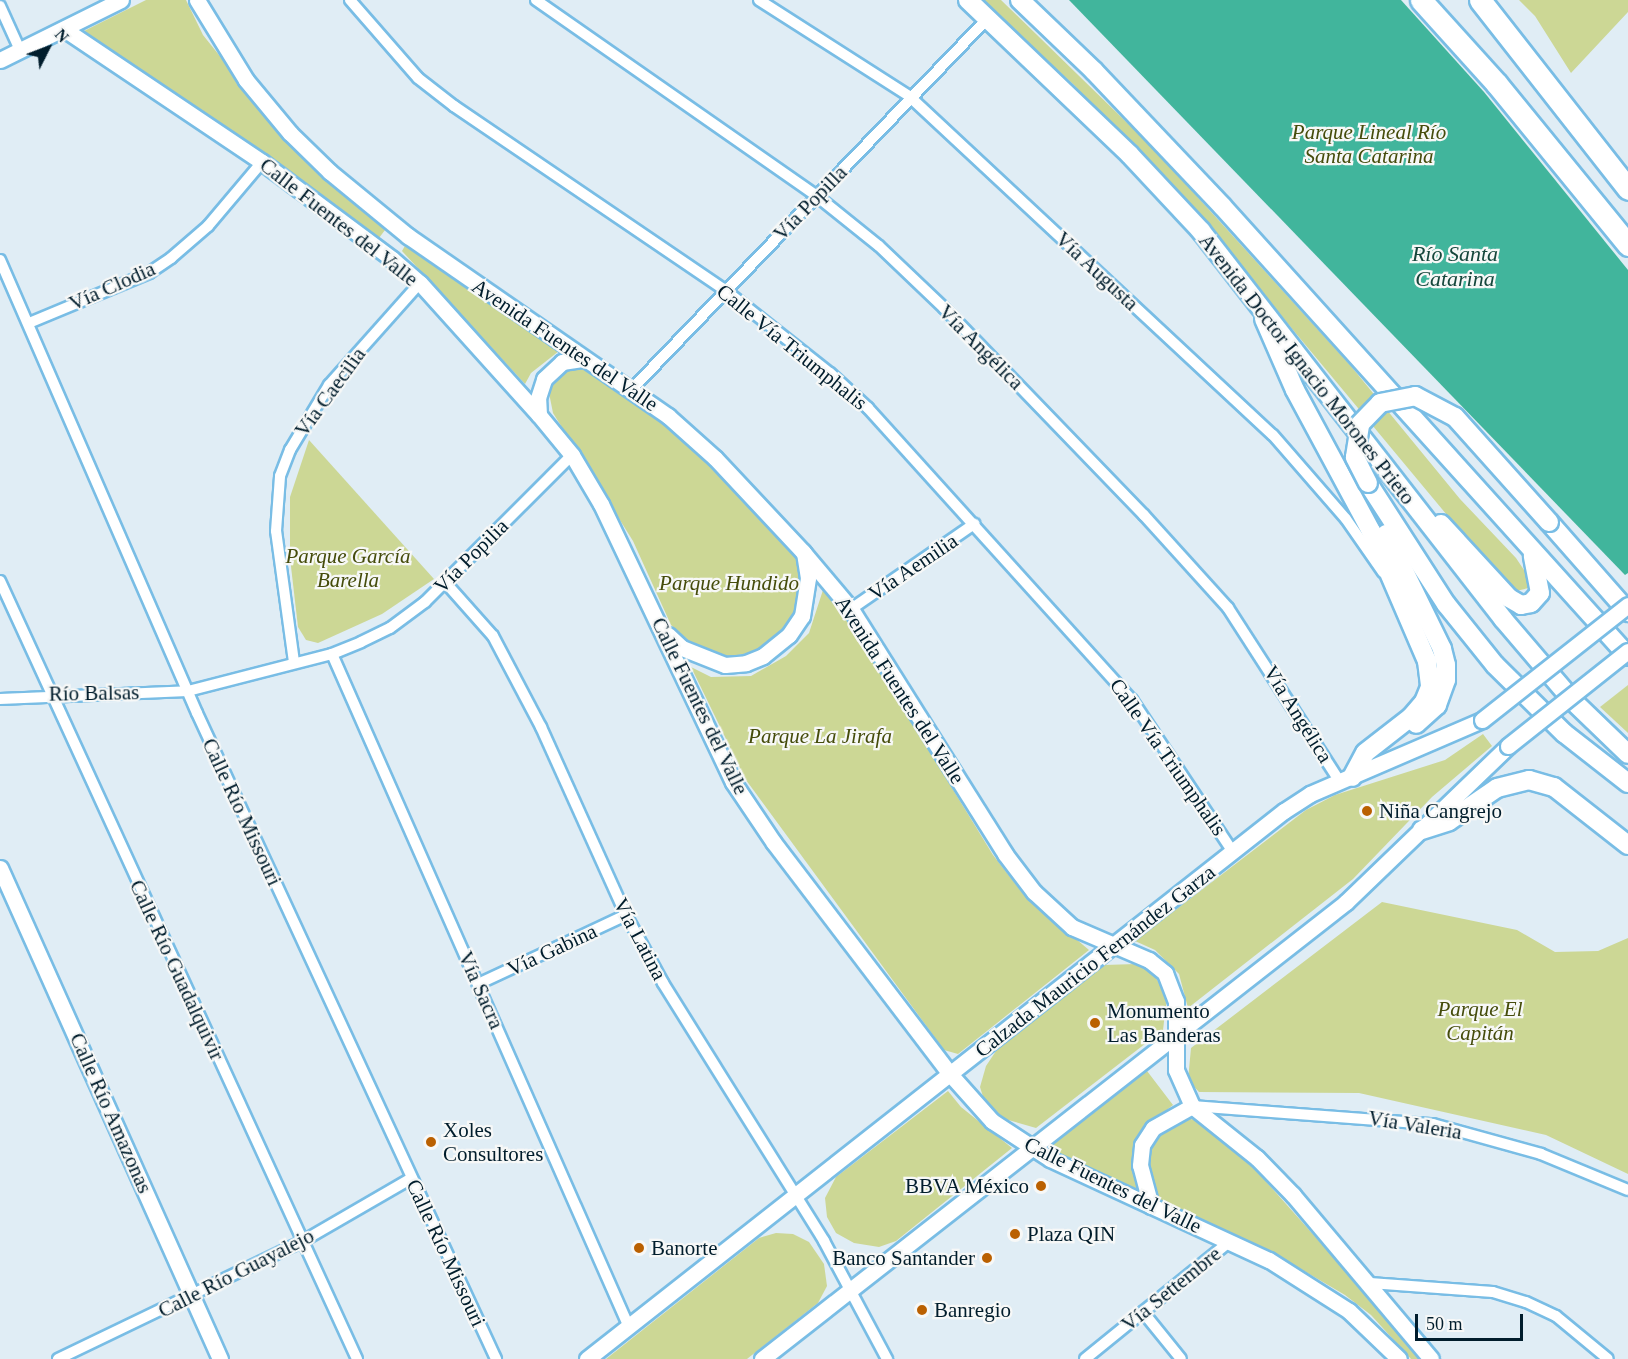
<!DOCTYPE html>
<html>
<head>
<meta charset="utf-8">
<style>
  body { margin:0 }
  #map { position:relative; width:1628px; height:1359px; overflow:hidden; background:#e0edf5; font-family:Georgia,serif }
  div>[style] { position:absolute }
  [style*='--x'] { left:calc(var(--x)*1px); top:calc(var(--y)*1px); width:calc(var(--w)*1px); rotate:calc(var(--a)*1deg) }
  .green>* { inset:0; background:#ccd795 }
  .water>* { inset:0; background:#41b59c }
  .roads { filter:drop-shadow(2px 0 #79bde5) drop-shadow(-2px 0 #79bde5) drop-shadow(0 2px #79bde5) drop-shadow(0 -2px #79bde5) }
  .street>* { height:10px; margin:-5px; padding:0 5px; transform-origin:5px; border-radius:5px; background:#fff }
  .secondary>* { height:15px; margin:-7.5px; padding:0 7.5px; transform-origin:7.5px; border-radius:7.5px; background:#fff }
  .primary>* { height:18px; margin:-9px; padding:0 9px; transform-origin:9px; border-radius:9px; background:#fff }
  .highway>* { height:21px; margin:-10.5px; padding:0 10.5px; transform-origin:10.5px; border-radius:10.5px; background:#fff }
  .bridges { filter:drop-shadow(2px 0 #79bde5) drop-shadow(-2px 0 #79bde5) drop-shadow(0 2px #79bde5) drop-shadow(0 -2px #79bde5) }
  .secondary-bridge>* { height:15px; margin:-7.5px; padding:0 7.5px; transform-origin:7.5px; border-radius:7.5px; background:#fff }
  .primary-bridge>* { height:18px; margin:-9px; padding:0 9px; transform-origin:9px; border-radius:9px; background:#fff }
  .dots>* { width:16px; height:16px; translate:-50% -50%; box-sizing:border-box; border:3px solid #f7f8f7; border-radius:50% }
  span { translate:-50% -50%; white-space:nowrap; text-align:center; line-height:1.15; -webkit-text-stroke:4.5px #f7f8f7; paint-order:stroke }
  .park-label { font-size:21px; color:#454c0b; font-style:italic }
  .street-label { font-size:21px; color:#011d2c }
  .poi-label { font-size:21px; color:#011d2c }
  .left { translate:0 -50%; text-align:left }
  .right { translate:-100% -50%; text-align:right }
  .water-label { font-size:22px; color:#15473c; font-style:italic }
  .north { position:absolute; left:18px; top:18px; width:60px; height:60px; -webkit-text-stroke:4px #f7f8f7; paint-order:stroke; rotate:48deg; font-size:16px; font-weight:700; line-height:24px; text-align:center; color:#011d2c }
  .north::after { content:''; display:block; margin:auto; width:21px; height:27px; background:#011d2c; clip-path:polygon(50% 0,100% 100%,50% 72%,0 100%) }
  .scale { position:absolute; left:1415px; top:1314px; width:108px; height:27px; box-sizing:border-box; border:3px solid #011d2c; border-top:0; padding-left:8px; font-size:18px; line-height:21px; white-space:nowrap; color:#011d2c; -webkit-text-stroke:4px #f7f8f7; paint-order:stroke }
</style>
</head>
<body>
<div id="map">
  <div class="green">
    <i style="clip-path:polygon(146px 0,186px 0,203px 35px,279px 130px,385px 230px,379px 238px,82px 32px)"></i>
    <i style="clip-path:polygon(982px 0,1001px 0,1154px 149px,1350px 365px,1460px 499px,1516px 558px,1532px 582px,1529px 588px,1511px 592px,1234px 259px,1074px 85px)"></i>
    <i style="clip-path:polygon(1519px 0,1628px 0,1628px 12px,1571px 73px,1535px 16px)"></i>
    <i style="clip-path:polygon(406px 244px,559px 351px,531px 373px,525px 384px,402px 251px)"></i>
    <i style="clip-path:polygon(566px 366px,587px 368px,666px 419px,759px 512px,794px 554px,802px 580px,791px 624px,760px 651px,727px 657px,695px 646px,671px 625px,633px 541px,553px 413px,548px 388px)"></i>
    <i style="clip-path:polygon(309px 440px,434px 579px,382px 614px,318px 643px,306px 640px,298px 627px,290px 558px,290px 497px)"></i>
    <i style="clip-path:polygon(823px 590px,854px 628px,993px 855px,1024px 895px,1089px 950px,958px 1054px,944px 1050px,746px 780px,691px 667px,711px 677px,751px 676px,786px 656px,809px 633px)"></i>
    <i style="clip-path:polygon(1628px 685px,1628px 733px,1600px 707px)"></i>
    <i style="clip-path:polygon(1483px 734px,1492px 746px,1432px 797px,1353px 879px,1188px 1008px,1179px 974px,1155px 950px,1135px 941px,1306px 810px,1335px 795px,1445px 760px)"></i>
    <i style="clip-path:polygon(1382px 902px,1517px 930px,1555px 952px,1598px 951px,1628px 938px,1628px 1174px,1546px 1135px,1359px 1093px,1199px 1092px,1188px 1080px,1191px 1048px)"></i>
    <i style="clip-path:polygon(1136px 964px,1153px 973px,1167px 997px,1163px 1030px,1036px 1128px,998px 1117px,985px 1103px,980px 1087px,986px 1066px,996px 1051px,1104px 965px)"></i>
    <i style="clip-path:polygon(1144px 1067px,1173px 1105px,1145px 1127px,1139px 1136px,1140px 1189px,1137px 1191px,1048px 1148px,1047px 1144px)"></i>
    <i style="clip-path:polygon(948px 1091px,961px 1107px,1012px 1148px,896px 1241px,879px 1247px,854px 1243px,836px 1233px,827px 1217px,825px 1198px,836px 1177px)"></i>
    <i style="clip-path:polygon(1184px 1118px,1197px 1120px,1254px 1168px,1424px 1359px,1411px 1359px,1371px 1315px,1345px 1295px,1294px 1265px,1157px 1200px,1145px 1154px,1162px 1128px)"></i>
    <i style="clip-path:polygon(776px 1233px,793px 1234px,809px 1242px,824px 1264px,827px 1286px,818px 1303px,747px 1359px,606px 1359px,759px 1238px)"></i>
  </div>
  <div class="water">
    <i style="clip-path:polygon(1069px 0,1401px 0,1484px 92px,1628px 270px,1628px 573px,1625px 575px)"></i>
  </div>
  <div class="roads">
    <div class="street">
      <i style="--x:350;--y:0;--w:103;--a:48.9"></i>
      <i style="--x:418;--y:78;--w:46;--a:37.9"></i>
      <i style="--x:454;--y:106;--w:329;--a:34.2"></i>
      <i style="--x:726;--y:291;--w:132;--a:38.3"></i>
      <i style="--x:830;--y:373;--w:52;--a:42.6"></i>
      <i style="--x:868;--y:408;--w:394;--a:47.9"></i>
      <i style="--x:1132;--y:700;--w:182;--a:56.4"></i>
      <i style="--x:536;--y:0;--w:344;--a:34.9"></i>
      <i style="--x:818;--y:197;--w:78;--a:38.8"></i>
      <i style="--x:879;--y:246;--w:90;--a:43.6"></i>
      <i style="--x:944;--y:308;--w:288;--a:46"></i>
      <i style="--x:1144;--y:515;--w:125;--a:47.9"></i>
      <i style="--x:1228;--y:608;--w:207;--a:57.2"></i>
      <i style="--x:759;--y:0;--w:178;--a:32.6"></i>
      <i style="--x:909;--y:96;--w:497;--a:43"></i>
      <i style="--x:1273;--y:435;--w:111;--a:49"></i>
      <i style="--x:1346;--y:519;--w:65;--a:55.1"></i>
      <i style="--x:0;--y:6;--w:48;--a:65.6"></i>
      <i style="--x:0;--y:260;--w:494;--a:66.5"></i>
      <i style="--x:197;--y:713;--w:712;--a:65.16"></i>
      <i style="--x:29;--y:323;--w:130;--a:-22.6"></i>
      <i style="--x:149;--y:273;--w:27;--a:-34"></i>
      <i style="--x:171;--y:258;--w:49;--a:-40.9"></i>
      <i style="--x:208;--y:226;--w:84;--a:-49.8"></i>
      <i style="--x:631;--y:390;--w:517;--a:-46.18"></i>
      <i style="--x:0;--y:581;--w:856;--a:65.35"></i>
      <i style="--x:445;--y:582;--w:72;--a:48.4"></i>
      <i style="--x:493;--y:636;--w:103;--a:62.2"></i>
      <i style="--x:541;--y:727;--w:206;--a:65.7"></i>
      <i style="--x:626;--y:915;--w:77;--a:61.4"></i>
      <i style="--x:663;--y:983;--w:304;--a:58"></i>
      <i style="--x:824;--y:1241;--w:134;--a:61.9"></i>
      <i style="--x:851;--y:609;--w:150;--a:-34.6"></i>
      <i style="--x:332;--y:654;--w:736;--a:66.19"></i>
      <i style="--x:294;--y:662;--w:132;--a:-97.8"></i>
      <i style="--x:276;--y:531;--w:55;--a:-85.8"></i>
      <i style="--x:280;--y:476;--w:28;--a:-69"></i>
      <i style="--x:290;--y:450;--w:76;--a:-59"></i>
      <i style="--x:329;--y:385;--w:137;--a:-48.3"></i>
      <i style="--x:0;--y:699;--w:188;--a:-2.4"></i>
      <i style="--x:188;--y:691;--w:149;--a:-14.4"></i>
      <i style="--x:332;--y:654;--w:31;--a:-22"></i>
      <i style="--x:361;--y:642;--w:32;--a:-26"></i>
      <i style="--x:390;--y:628;--w:44;--a:-36.6"></i>
      <i style="--x:425;--y:602;--w:208;--a:-45"></i>
      <i style="--x:478;--y:984;--w:163;--a:-25"></i>
      <i style="--x:1192;--y:1106;--w:242;--a:4.3"></i>
      <i style="--x:1433;--y:1124;--w:112;--a:15.5"></i>
      <i style="--x:1541;--y:1154;--w:94;--a:22.5"></i>
      <i style="--x:1370;--y:1283;--w:123;--a:4.2"></i>
      <i style="--x:1493;--y:1292;--w:34;--a:17"></i>
      <i style="--x:1526;--y:1302;--w:33;--a:25"></i>
      <i style="--x:1556;--y:1316;--w:67;--a:39.6"></i>
      <i style="--x:1143;--y:1312;--w:60;--a:51"></i>
      <i style="--x:58;--y:1359;--w:272;--a:-25.7"></i>
      <i style="--x:303;--y:1241;--w:124;--a:-30.1"></i>
      <i style="--x:1085;--y:1359;--w:187;--a:-39.1"></i>
    </div>
    <div class="secondary">
      <i style="--x:197;--y:0;--w:94;--a:58.5"></i>
      <i style="--x:246;--y:80;--w:69;--a:50.3"></i>
      <i style="--x:290;--y:133;--w:56;--a:44.3"></i>
      <i style="--x:330;--y:172;--w:101;--a:39.4"></i>
      <i style="--x:408;--y:236;--w:316;--a:34.7"></i>
      <i style="--x:668;--y:416;--w:63;--a:41.8"></i>
      <i style="--x:715;--y:458;--w:129;--a:46.9"></i>
      <i style="--x:803;--y:552;--w:75;--a:49.9"></i>
      <i style="--x:851;--y:609;--w:289;--a:57.8"></i>
      <i style="--x:1005;--y:854;--w:48;--a:52.7"></i>
      <i style="--x:1034;--y:892;--w:52;--a:42.6"></i>
      <i style="--x:1072;--y:927;--w:84;--a:23.2"></i>
      <i style="--x:1149;--y:960;--w:21;--a:39"></i>
      <i style="--x:1165;--y:973;--w:30;--a:69"></i>
      <i style="--x:1176;--y:1001;--w:69;--a:90"></i>
      <i style="--x:1176;--y:1070;--w:39;--a:66"></i>
      <i style="--x:1192;--y:1106;--w:83;--a:38.7"></i>
      <i style="--x:1257;--y:1158;--w:52;--a:45.8"></i>
      <i style="--x:1293;--y:1195;--w:214;--a:49.9"></i>
      <i style="--x:64;--y:29;--w:239;--a:33.9"></i>
      <i style="--x:262;--y:162;--w:162;--a:36.7"></i>
      <i style="--x:392;--y:259;--w:37;--a:41"></i>
      <i style="--x:420;--y:283;--w:178;--a:48"></i>
      <i style="--x:539;--y:415;--w:52;--a:50.5"></i>
      <i style="--x:572;--y:455;--w:57;--a:59.4"></i>
      <i style="--x:601;--y:504;--w:308;--a:64.6"></i>
      <i style="--x:733;--y:782;--w:73;--a:56.1"></i>
      <i style="--x:774;--y:843;--w:290;--a:52.7"></i>
      <i style="--x:950;--y:1074;--w:63;--a:48.2"></i>
      <i style="--x:992;--y:1121;--w:69;--a:33.2"></i>
      <i style="--x:1050;--y:1159;--w:241;--a:24.8"></i>
      <i style="--x:1269;--y:1260;--w:95;--a:32.5"></i>
      <i style="--x:1349;--y:1311;--w:69;--a:43.8"></i>
      <i style="--x:0;--y:60;--w:135;--a:-26.4"></i>
      <i style="--x:539;--y:415;--w:17;--a:-93"></i>
      <i style="--x:538;--y:398;--w:20;--a:-72"></i>
      <i style="--x:544;--y:379;--w:25;--a:-43"></i>
      <i style="--x:562;--y:362;--w:22;--a:-8"></i>
      <i style="--x:668;--y:635;--w:19;--a:43"></i>
      <i style="--x:682;--y:648;--w:46;--a:21.6"></i>
      <i style="--x:725;--y:665;--w:21;--a:-5"></i>
      <i style="--x:746;--y:663;--w:18;--a:-22"></i>
      <i style="--x:763;--y:656;--w:33;--a:-39"></i>
      <i style="--x:789;--y:635;--w:23;--a:-56"></i>
      <i style="--x:802;--y:616;--w:38;--a:-81"></i>
      <i style="--x:808;--y:578;--w:25;--a:-99"></i>
      <i style="--x:0;--y:868;--w:538;--a:65.86"></i>
      <i style="--x:1151;--y:1206;--w:42;--a:-105"></i>
      <i style="--x:1140;--y:1165;--w:20;--a:-84"></i>
      <i style="--x:1142;--y:1145;--w:20;--a:-57"></i>
      <i style="--x:1153;--y:1128;--w:45;--a:-29.4"></i>
      <i style="--x:587;--y:1359;--w:887;--a:-38.18"></i>
      <i style="--x:1284;--y:811;--w:31;--a:-33"></i>
      <i style="--x:1310;--y:794;--w:187;--a:-23.3"></i>
      <i style="--x:762;--y:1359;--w:742;--a:-38.04"></i>
      <i style="--x:1346;--y:902;--w:225;--a:-43.9"></i>
    </div>
    <div class="primary">
      <i style="--x:968;--y:0;--w:224;--a:43.7"></i>
      <i style="--x:1130;--y:155;--w:104;--a:46.9"></i>
      <i style="--x:1201;--y:231;--w:492;--a:52.1"></i>
      <i style="--x:1503;--y:619;--w:108;--a:49.5"></i>
      <i style="--x:1573;--y:701;--w:76;--a:43.9"></i>
      <i style="--x:1020;--y:0;--w:103;--a:43.8"></i>
      <i style="--x:1094;--y:71;--w:186;--a:46.5"></i>
      <i style="--x:1222;--y:206;--w:606;--a:47.94"></i>
      <i style="--x:1264;--y:319;--w:77;--a:66.4"></i>
      <i style="--x:1295;--y:390;--w:160;--a:61.7"></i>
      <i style="--x:1371;--y:531;--w:142;--a:66.7"></i>
      <i style="--x:1427;--y:661;--w:26;--a:83"></i>
      <i style="--x:1430;--y:687;--w:16;--a:112"></i>
      <i style="--x:1424;--y:702;--w:20;--a:131"></i>
      <i style="--x:1411;--y:717;--w:58;--a:142"></i>
      <i style="--x:1365;--y:753;--w:27;--a:118"></i>
      <i style="--x:1368;--y:483;--w:144;--a:57.2"></i>
      <i style="--x:1446;--y:604;--w:78;--a:51.2"></i>
      <i style="--x:1495;--y:665;--w:97;--a:44.6"></i>
      <i style="--x:1564;--y:733;--w:81;--a:38"></i>
      <i style="--x:1549;--y:522;--w:120;--a:48.7"></i>
      <i style="--x:1441;--y:524;--w:100;--a:47.4"></i>
      <i style="--x:1509;--y:598;--w:14;--a:30"></i>
      <i style="--x:1521;--y:605;--w:10;--a:-11"></i>
      <i style="--x:1531;--y:603;--w:13;--a:-48"></i>
      <i style="--x:1540;--y:593;--w:38;--a:-101"></i>
      <i style="--x:1386;--y:534;--w:128;--a:64"></i>
      <i style="--x:1442;--y:649;--w:16;--a:76"></i>
      <i style="--x:1446;--y:665;--w:15;--a:90"></i>
      <i style="--x:1446;--y:680;--w:27;--a:110"></i>
      <i style="--x:1437;--y:705;--w:28;--a:138"></i>
      <i style="--x:1422;--y:830;--w:28;--a:-18"></i>
      <i style="--x:1449;--y:821;--w:58;--a:-34.5"></i>
      <i style="--x:1497;--y:788;--w:33;--a:-14"></i>
      <i style="--x:1529;--y:780;--w:26;--a:16"></i>
      <i style="--x:1554;--y:787;--w:94;--a:38.1"></i>
    </div>
    <div class="highway">
      <i style="--x:1421;--y:0;--w:112;--a:47.9"></i>
      <i style="--x:1496;--y:83;--w:209;--a:50.8"></i>
      <i style="--x:1480;--y:0;--w:240;--a:51.9"></i>
    </div>
  </div>
  <div class="bridges">
    <div class="secondary-bridge">
      <i style="--x:1482;--y:720;--w:186;--a:-38.2"></i>
      <i style="--x:1508;--y:746;--w:153;--a:-38.4"></i>
    </div>
    <div class="primary-bridge">
      <i style="--x:1368;--y:483;--w:29;--a:-117"></i>
      <i style="--x:1355;--y:457;--w:33;--a:-81"></i>
      <i style="--x:1360;--y:424;--w:29;--a:-46"></i>
      <i style="--x:1380;--y:403;--w:36;--a:-11"></i>
      <i style="--x:1415;--y:396;--w:45;--a:27.7"></i>
      <i style="--x:1455;--y:417;--w:141;--a:48.2"></i>
    </div>
  </div>
  <div class="dots">
    <i style="left:1367px;top:811px;background:#ba6000"></i>
    <i style="left:1095px;top:1023px;background:#ba6000"></i>
    <i style="left:431px;top:1142px;background:#ba6000"></i>
    <i style="left:1041px;top:1186px;background:#ba6000"></i>
    <i style="left:1015px;top:1234px;background:#ba6000"></i>
    <i style="left:639px;top:1248px;background:#ba6000"></i>
    <i style="left:987px;top:1258px;background:#ba6000"></i>
    <i style="left:922px;top:1310px;background:#ba6000"></i>
  </div>
  <div class="park-label">
    <span style="left:1369px;top:144px">Parque Lineal Río<br>Santa Catarina</span>
    <span style="left:348px;top:568px">Parque García<br>Barella</span>
    <span style="left:729px;top:583px">Parque Hundido</span>
    <span style="left:820px;top:736px">Parque La Jirafa</span>
    <span style="left:1480px;top:1021px">Parque El<br>Capitán</span>
  </div>
  <div class="street-label">
    <span style="left:810px;top:203px;rotate:-46deg">Vía Popilla</span>
    <span style="left:339px;top:222px;rotate:38deg">Calle Fuentes del Valle</span>
    <span style="left:1097px;top:271px;rotate:43deg">Vía Augusta</span>
    <span style="left:112px;top:286px;rotate:-24deg">Vía Clodia</span>
    <span style="left:565px;top:345px;rotate:34deg">Avenida Fuentes del Valle</span>
    <span style="left:792px;top:347px;rotate:39deg">Calle Vía Triumphalis</span>
    <span style="left:981px;top:347px;rotate:45deg">Vía Angélica</span>
    <span style="left:1307px;top:369px;rotate:52deg">Avenida Doctor Ignacio Morones Prieto</span>
    <span style="left:330px;top:392px;rotate:-54deg">Vía Caecilia</span>
    <span style="left:471px;top:556px;rotate:-45deg">Vía Popilia</span>
    <span style="left:913px;top:567px;rotate:-34deg">Vía Aemilia</span>
    <span style="left:900px;top:690px;rotate:57deg">Avenida Fuentes del Valle</span>
    <span style="left:94px;top:693px;rotate:-1deg">Río Balsas</span>
    <span style="left:700px;top:706px;rotate:64deg">Calle Fuentes del Valle</span>
    <span style="left:1298px;top:714px;rotate:58deg">Vía Angélica</span>
    <span style="left:1168px;top:757px;rotate:55deg">Calle Vía Triumphalis</span>
    <span style="left:242px;top:812px;rotate:65deg">Calle Río Missouri</span>
    <span style="left:640px;top:939px;rotate:62deg">Vía Latina</span>
    <span style="left:552px;top:950px;rotate:-25deg">Vía Gabina</span>
    <span style="left:1095px;top:961px;rotate:-38deg">Calzada Mauricio Fernández Garza</span>
    <span style="left:177px;top:970px;rotate:65deg">Calle Río Guadalquivir</span>
    <span style="left:481px;top:990px;rotate:66deg">Vía Sacra</span>
    <span style="left:111px;top:1113px;rotate:66deg">Calle Río Amazonas</span>
    <span style="left:1415px;top:1125px;rotate:9deg">Vía Valeria</span>
    <span style="left:1113px;top:1185px;rotate:26deg">Calle Fuentes del Valle</span>
    <span style="left:446px;top:1253px;rotate:65deg">Calle Río Missouri</span>
    <span style="left:236px;top:1273px;rotate:-27deg">Calle Río Guayalejo</span>
    <span style="left:1171px;top:1289px;rotate:-39deg">Vía Settembre</span>
  </div>
  <div class="poi-label">
    <span class="left" style="left:1379px;top:811px">Niña Cangrejo</span>
    <span class="left" style="left:1107px;top:1023px">Monumento<br>Las Banderas</span>
    <span class="left" style="left:443px;top:1142px">Xoles<br>Consultores</span>
    <span class="right" style="left:1029px;top:1186px">BBVA México</span>
    <span class="left" style="left:1027px;top:1234px">Plaza QIN</span>
    <span class="left" style="left:651px;top:1248px">Banorte</span>
    <span class="right" style="left:975px;top:1258px">Banco Santander</span>
    <span class="left" style="left:934px;top:1310px">Banregio</span>
  </div>
  <div class="water-label">
    <span style="left:1455px;top:266px">Río Santa<br>Catarina</span>
  </div>
  <div class="north">N</div>
  <div class="scale">50 m</div>
</div>
</body>
</html>
